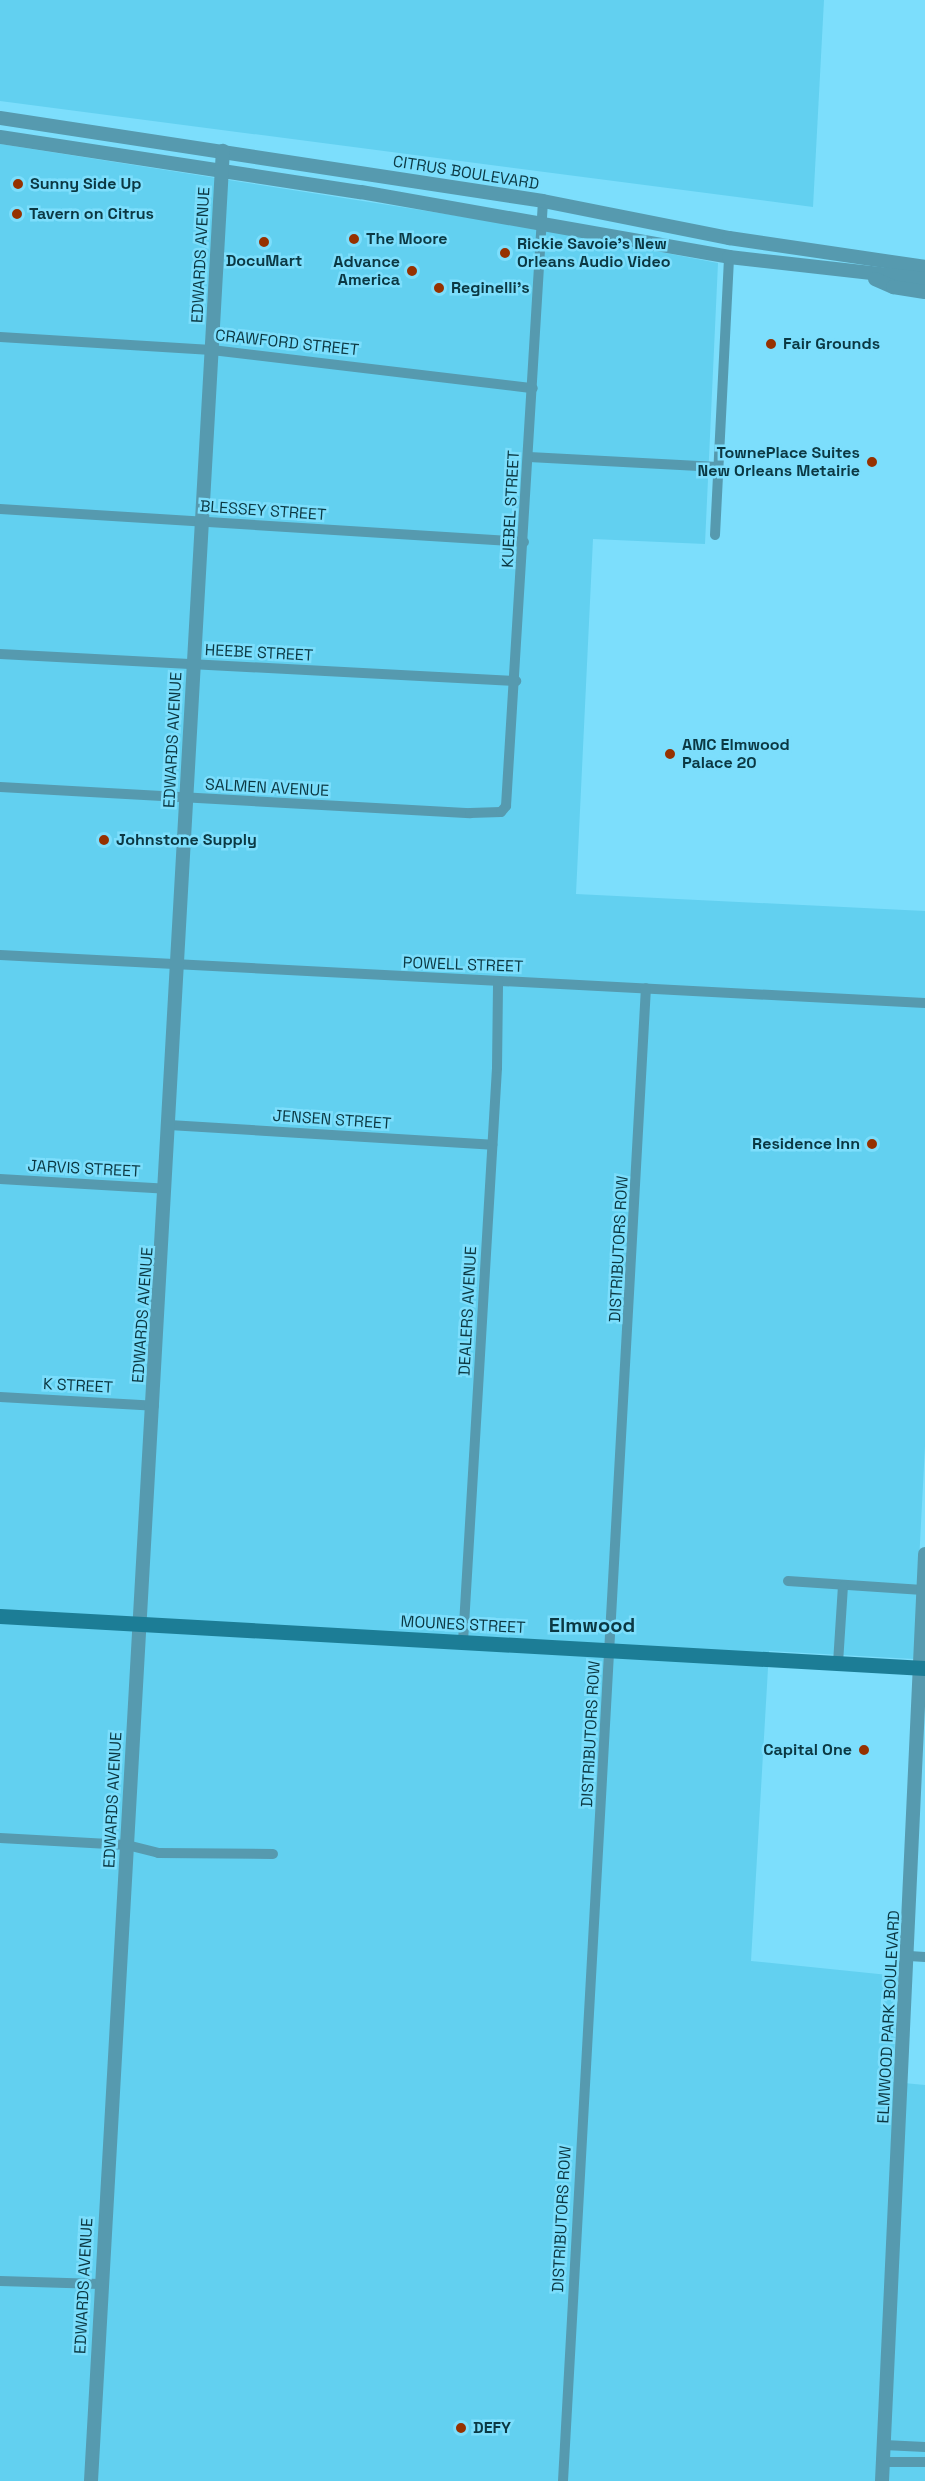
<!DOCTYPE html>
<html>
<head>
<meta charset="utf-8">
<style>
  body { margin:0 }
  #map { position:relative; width:925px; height:2481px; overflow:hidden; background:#7cdefc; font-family:"Space Grotesk",sans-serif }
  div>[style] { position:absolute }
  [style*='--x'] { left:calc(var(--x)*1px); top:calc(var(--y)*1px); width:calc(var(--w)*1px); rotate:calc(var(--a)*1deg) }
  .built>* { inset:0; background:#62d0f0 }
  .minor>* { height:10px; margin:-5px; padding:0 5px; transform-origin:5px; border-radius:5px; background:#569aaf }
  .tertiary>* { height:14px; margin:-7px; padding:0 7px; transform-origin:7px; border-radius:7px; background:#569aaf }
  .secondary>* { height:15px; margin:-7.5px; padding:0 7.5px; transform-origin:7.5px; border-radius:7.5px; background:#1c7d96 }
  .dots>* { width:16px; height:16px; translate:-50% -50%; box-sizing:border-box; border:3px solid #7cdefc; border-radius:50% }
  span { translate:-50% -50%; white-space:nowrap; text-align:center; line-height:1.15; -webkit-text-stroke:5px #7cdefc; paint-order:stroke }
  .street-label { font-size:16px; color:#0b3843 }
  .poi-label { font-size:16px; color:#0b3843; font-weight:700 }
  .left { translate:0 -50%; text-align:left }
  .right { translate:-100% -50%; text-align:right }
  .quarter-label { font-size:20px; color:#0b3843; font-weight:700 }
</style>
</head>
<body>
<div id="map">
  <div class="built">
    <i style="clip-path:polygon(0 0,824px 0,813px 207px,0 101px)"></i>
    <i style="clip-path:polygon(0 144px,535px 228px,718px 263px,705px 544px,593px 539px,576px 894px,925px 911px,925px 1446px,914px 1659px,769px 1651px,751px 1961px,898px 1976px,893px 2082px,925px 2085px,925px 2481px,0 2481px)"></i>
  </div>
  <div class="minor">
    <i style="--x:0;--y:337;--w:212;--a:3.5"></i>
    <i style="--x:212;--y:350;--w:323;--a:6.8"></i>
    <i style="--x:529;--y:457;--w:189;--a:3"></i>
    <i style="--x:0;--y:509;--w:525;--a:3.6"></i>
    <i style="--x:715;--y:535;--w:278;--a:-87.1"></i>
    <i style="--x:0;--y:654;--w:517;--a:3"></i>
    <i style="--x:0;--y:787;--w:471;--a:3.2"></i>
    <i style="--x:470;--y:813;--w:31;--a:-2"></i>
    <i style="--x:501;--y:812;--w:8;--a:-50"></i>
    <i style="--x:506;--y:806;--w:606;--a:-86.5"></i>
    <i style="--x:0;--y:955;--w:926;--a:2.97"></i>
    <i style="--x:169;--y:1125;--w:324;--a:3.5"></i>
    <i style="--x:0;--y:1179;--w:166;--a:3.4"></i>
    <i style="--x:0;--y:1397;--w:154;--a:3.3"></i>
    <i style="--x:788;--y:1581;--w:135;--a:3.8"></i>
    <i style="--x:463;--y:1642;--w:575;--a:-86.61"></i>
    <i style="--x:497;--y:1068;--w:86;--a:-89.3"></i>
    <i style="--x:838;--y:1663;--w:77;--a:-86.3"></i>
    <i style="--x:0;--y:1838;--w:127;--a:3.2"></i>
    <i style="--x:127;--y:1845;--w:32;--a:14"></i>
    <i style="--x:158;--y:1853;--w:115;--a:0.5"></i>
    <i style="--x:909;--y:1956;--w:16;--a:4"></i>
    <i style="--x:0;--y:2281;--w:100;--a:1.7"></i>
    <i style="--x:884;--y:2445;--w:41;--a:2.8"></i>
    <i style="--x:883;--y:2462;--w:42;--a:0"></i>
    <i style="--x:563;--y:2481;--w:1495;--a:-86.82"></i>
  </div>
  <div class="tertiary">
    <i style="--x:0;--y:118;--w:549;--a:8.69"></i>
    <i style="--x:543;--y:201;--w:190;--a:11.3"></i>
    <i style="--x:729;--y:238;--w:198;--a:8.4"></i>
    <i style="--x:0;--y:137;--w:365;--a:8.7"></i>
    <i style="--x:361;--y:192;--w:374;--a:10"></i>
    <i style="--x:729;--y:257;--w:197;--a:6.4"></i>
    <i style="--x:875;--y:279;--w:20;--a:24"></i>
    <i style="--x:893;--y:287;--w:32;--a:9"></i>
    <i style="--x:91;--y:2481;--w:2334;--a:-86.76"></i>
    <i style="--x:882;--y:2481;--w:928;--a:-87.34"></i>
  </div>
  <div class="secondary">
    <i style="--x:0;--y:1616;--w:926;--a:3.22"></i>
  </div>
  <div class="dots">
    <i style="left:18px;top:184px;background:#963100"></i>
    <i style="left:17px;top:214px;background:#963100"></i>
    <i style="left:354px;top:239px;background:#963100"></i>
    <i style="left:264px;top:242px;background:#963100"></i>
    <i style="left:505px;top:253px;background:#963100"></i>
    <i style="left:412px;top:271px;background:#963100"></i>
    <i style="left:439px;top:288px;background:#963100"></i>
    <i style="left:771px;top:344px;background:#963100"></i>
    <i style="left:872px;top:462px;background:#963100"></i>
    <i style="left:670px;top:754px;background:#963100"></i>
    <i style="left:104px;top:840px;background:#963100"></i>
    <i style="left:872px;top:1144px;background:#963100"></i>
    <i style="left:864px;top:1750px;background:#963100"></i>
    <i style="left:461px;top:2428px;background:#963100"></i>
  </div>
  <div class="street-label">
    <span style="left:466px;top:173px;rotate:9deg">CITRUS BOULEVARD</span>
    <span style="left:201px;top:255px;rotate:-87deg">EDWARDS AVENUE</span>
    <span style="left:287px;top:343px;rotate:6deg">CRAWFORD STREET</span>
    <span style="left:511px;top:509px;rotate:-87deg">KUEBEL STREET</span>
    <span style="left:263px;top:511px;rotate:4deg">BLESSEY STREET</span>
    <span style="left:259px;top:653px;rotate:3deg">HEEBE STREET</span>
    <span style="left:173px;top:740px;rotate:-87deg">EDWARDS AVENUE</span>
    <span style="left:267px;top:788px;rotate:3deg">SALMEN AVENUE</span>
    <span style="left:463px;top:965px;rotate:2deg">POWELL STREET</span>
    <span style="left:332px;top:1120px;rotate:4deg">JENSEN STREET</span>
    <span style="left:84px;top:1169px;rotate:3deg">JARVIS STREET</span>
    <span style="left:619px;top:1249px;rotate:-87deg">DISTRIBUTORS ROW</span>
    <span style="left:468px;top:1311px;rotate:-87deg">DEALERS AVENUE</span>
    <span style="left:143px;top:1315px;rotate:-86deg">EDWARDS AVENUE</span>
    <span style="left:78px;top:1386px;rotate:3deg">K STREET</span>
    <span style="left:463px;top:1625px;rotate:3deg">MOUNES STREET</span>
    <span style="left:591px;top:1734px;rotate:-87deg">DISTRIBUTORS ROW</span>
    <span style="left:113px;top:1800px;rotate:-87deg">EDWARDS AVENUE</span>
    <span style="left:889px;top:2017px;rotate:-87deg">ELMWOOD PARK BOULEVARD</span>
    <span style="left:562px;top:2219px;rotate:-87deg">DISTRIBUTORS ROW</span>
    <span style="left:84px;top:2286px;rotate:-87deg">EDWARDS AVENUE</span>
  </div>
  <div class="poi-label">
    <span class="left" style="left:30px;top:184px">Sunny Side Up</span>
    <span class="left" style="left:29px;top:214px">Tavern on Citrus</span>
    <span class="left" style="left:366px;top:239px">The Moore</span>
    <span class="left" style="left:517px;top:253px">Rickie Savoie's New<br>Orleans Audio Video</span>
    <span style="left:264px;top:261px">DocuMart</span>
    <span class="right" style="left:400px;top:271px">Advance<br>America</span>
    <span class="left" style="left:451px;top:288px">Reginelli's</span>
    <span class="left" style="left:783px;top:344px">Fair Grounds</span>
    <span class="right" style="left:860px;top:462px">TownePlace Suites<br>New Orleans Metairie</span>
    <span class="left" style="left:682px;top:754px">AMC Elmwood<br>Palace 20</span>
    <span class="left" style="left:116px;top:840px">Johnstone Supply</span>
    <span class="right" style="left:860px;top:1144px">Residence Inn</span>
    <span class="right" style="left:852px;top:1750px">Capital One</span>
    <span class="left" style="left:473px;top:2428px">DEFY</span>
  </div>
  <div class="quarter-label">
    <span style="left:592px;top:1625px">Elmwood</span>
  </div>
</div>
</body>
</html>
